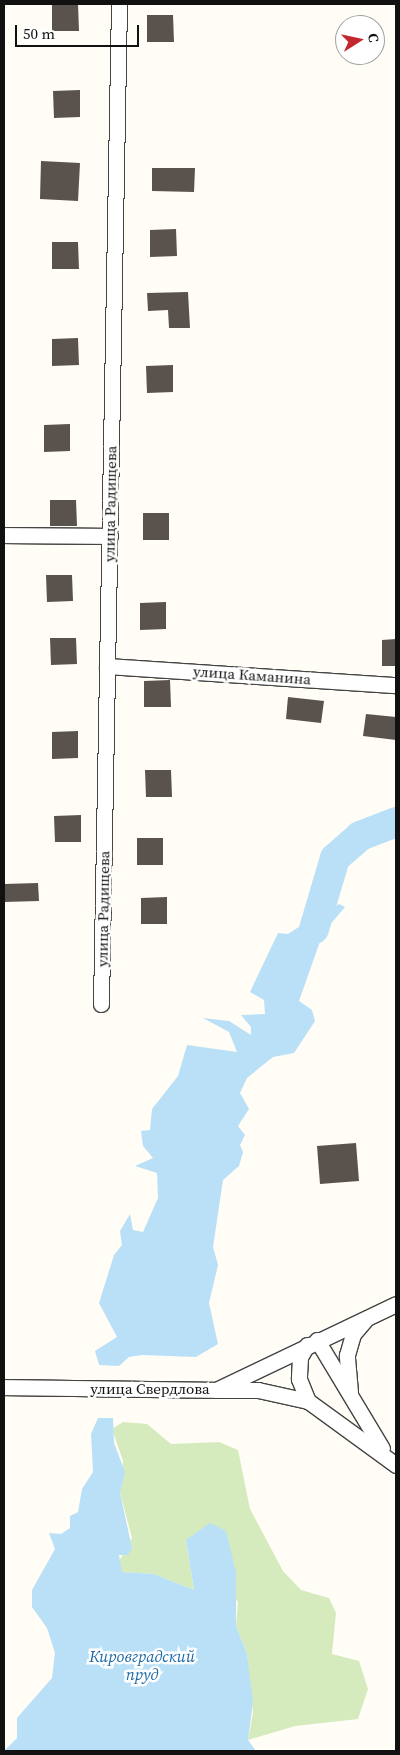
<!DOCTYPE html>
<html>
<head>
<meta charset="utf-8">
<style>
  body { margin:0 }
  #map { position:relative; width:400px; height:1755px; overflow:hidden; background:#fffdf5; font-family:"Source Serif 4",serif }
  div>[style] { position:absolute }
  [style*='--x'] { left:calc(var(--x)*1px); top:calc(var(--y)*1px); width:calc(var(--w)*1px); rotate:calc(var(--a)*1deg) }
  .green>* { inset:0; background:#d5ebbd }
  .water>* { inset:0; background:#b9e0f7 }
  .river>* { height:30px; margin:-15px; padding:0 15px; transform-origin:15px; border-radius:15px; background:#b9e0f7 }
  .building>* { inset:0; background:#5a524d }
  .roads { filter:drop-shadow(1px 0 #444) drop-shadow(-1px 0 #444) drop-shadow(0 1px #444) drop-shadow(0 -1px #444) }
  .street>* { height:15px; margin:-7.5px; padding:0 7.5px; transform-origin:7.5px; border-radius:7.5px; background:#fff }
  span { translate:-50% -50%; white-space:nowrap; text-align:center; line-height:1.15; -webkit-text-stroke:5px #fff; paint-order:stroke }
  .street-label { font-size:15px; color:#111 }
  .water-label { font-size:16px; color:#1768a6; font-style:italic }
  .frame { position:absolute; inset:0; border:5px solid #111; pointer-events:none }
  .north { position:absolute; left:335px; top:15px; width:50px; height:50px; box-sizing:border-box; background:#fff; border:1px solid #a0a0a0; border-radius:50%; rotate:80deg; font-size:14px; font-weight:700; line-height:20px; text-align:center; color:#111 }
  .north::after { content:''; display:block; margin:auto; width:18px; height:22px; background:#c4262e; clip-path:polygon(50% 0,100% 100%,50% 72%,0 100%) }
  .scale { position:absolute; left:15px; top:25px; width:124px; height:22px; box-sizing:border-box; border:2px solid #111; border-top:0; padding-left:6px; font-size:15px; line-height:18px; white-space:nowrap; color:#111; -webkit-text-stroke:4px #fff; paint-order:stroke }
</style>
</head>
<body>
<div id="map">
  <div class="green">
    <i style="clip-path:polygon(123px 1422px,147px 1424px,171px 1444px,219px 1442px,238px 1450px,250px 1509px,283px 1571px,301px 1590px,329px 1598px,336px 1613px,332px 1654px,359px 1661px,368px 1689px,358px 1719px,295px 1726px,248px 1740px,253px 1713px,247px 1654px,236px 1626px,238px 1602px,186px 1540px,194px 1590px,154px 1574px,122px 1572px,118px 1563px,132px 1538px,120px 1493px,123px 1461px,112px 1429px)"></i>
  </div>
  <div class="water">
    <i style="clip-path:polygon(326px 890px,333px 908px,339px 904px,345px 907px,323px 933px,299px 1001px,312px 1010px,315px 1021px,294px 1053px,273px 1057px,247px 1078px,240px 1093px,249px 1109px,238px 1126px,245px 1135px,240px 1145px,243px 1152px,239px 1166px,223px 1180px,213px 1247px,218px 1265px,209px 1303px,218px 1344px,196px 1357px,142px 1355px,129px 1357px,119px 1366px,99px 1365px,95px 1351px,117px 1337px,99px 1303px,114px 1255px,122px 1245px,120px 1231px,130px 1214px,133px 1230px,143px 1232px,158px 1198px,157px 1173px,135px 1166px,153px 1158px,143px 1146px,141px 1131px,150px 1130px,152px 1109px,178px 1076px,187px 1045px,237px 1052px,229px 1032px,203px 1018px,229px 1021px,251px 1035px,251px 1027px,241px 1015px,265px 1014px,264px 1000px,250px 992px,278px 933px,288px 934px,308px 921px)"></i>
    <i style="clip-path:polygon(98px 1418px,113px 1418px,114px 1443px,125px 1472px,120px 1493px,132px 1548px,128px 1555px,119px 1555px,122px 1572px,154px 1574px,194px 1590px,186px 1540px,210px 1523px,226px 1531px,236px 1572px,236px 1626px,247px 1654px,253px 1702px,248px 1740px,256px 1751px,4px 1751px,17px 1738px,17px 1718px,52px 1678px,55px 1653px,47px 1628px,32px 1607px,32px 1590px,55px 1549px,49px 1533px,61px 1534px,70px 1528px,70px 1516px,78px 1512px,82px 1489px,93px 1472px,91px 1434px)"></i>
  </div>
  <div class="river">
    <i style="--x:314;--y:929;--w:74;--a:-73.5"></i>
    <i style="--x:335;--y:858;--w:33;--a:-41"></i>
    <i style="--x:360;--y:836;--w:39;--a:-21"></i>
  </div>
  <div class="building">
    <i style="clip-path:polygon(52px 4px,78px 4px,79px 31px,52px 31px)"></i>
    <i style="clip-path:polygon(147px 15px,173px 15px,174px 42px,147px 42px)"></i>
    <i style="clip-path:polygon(80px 90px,80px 117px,54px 118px,53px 91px)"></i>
    <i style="clip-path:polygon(41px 161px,80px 163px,78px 201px,40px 199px)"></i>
    <i style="clip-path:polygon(152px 168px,195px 168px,194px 192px,152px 191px)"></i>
    <i style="clip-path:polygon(176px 229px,177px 256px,150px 257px,150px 230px)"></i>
    <i style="clip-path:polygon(52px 242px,78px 242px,79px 269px,52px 269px)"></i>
    <i style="clip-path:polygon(188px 292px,190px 328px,169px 328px,168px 310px,148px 311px,147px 293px)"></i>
    <i style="clip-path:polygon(78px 338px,79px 365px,52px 366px,52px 339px)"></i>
    <i style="clip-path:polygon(173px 365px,173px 392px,147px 393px,146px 366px)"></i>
    <i style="clip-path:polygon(70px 424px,70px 451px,44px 452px,44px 425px)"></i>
    <i style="clip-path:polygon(50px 500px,76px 500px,77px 526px,50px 526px)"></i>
    <i style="clip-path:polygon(143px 513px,169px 513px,169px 540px,143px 540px)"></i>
    <i style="clip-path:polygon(46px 575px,72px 575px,73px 601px,47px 602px)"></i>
    <i style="clip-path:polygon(166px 602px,166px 629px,140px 630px,140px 603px)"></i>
    <i style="clip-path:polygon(50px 638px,76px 638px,77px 664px,51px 665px)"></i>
    <i style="clip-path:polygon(396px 639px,396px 666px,382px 666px,382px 640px)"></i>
    <i style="clip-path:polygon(170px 680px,171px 707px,144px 707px,144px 681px)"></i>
    <i style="clip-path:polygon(288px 697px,324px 701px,321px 723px,286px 719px)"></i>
    <i style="clip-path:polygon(366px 714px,396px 717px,396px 740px,363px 736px)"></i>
    <i style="clip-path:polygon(78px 731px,78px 758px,52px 759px,52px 732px)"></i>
    <i style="clip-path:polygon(145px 770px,171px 770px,172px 797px,146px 797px)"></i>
    <i style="clip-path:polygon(81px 815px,81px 842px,55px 842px,54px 816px)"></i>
    <i style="clip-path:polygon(137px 838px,163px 838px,163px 865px,137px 865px)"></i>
    <i style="clip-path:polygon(38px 883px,39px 901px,4px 902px,4px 884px)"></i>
    <i style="clip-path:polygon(167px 897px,167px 924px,141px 924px,141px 898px)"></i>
    <i style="clip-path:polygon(356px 1143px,359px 1181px,320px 1184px,317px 1146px)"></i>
  </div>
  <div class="roads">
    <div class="street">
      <i style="--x:4;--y:535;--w:106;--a:0.5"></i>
      <i style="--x:107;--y:666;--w:290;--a:3.8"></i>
      <i style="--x:101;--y:1004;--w:1000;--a:-88.97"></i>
      <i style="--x:317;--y:1340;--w:126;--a:59"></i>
      <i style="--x:307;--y:1345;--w:14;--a:120"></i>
      <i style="--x:300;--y:1357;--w:22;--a:93"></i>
      <i style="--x:299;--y:1379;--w:24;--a:68"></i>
      <i style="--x:4;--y:1387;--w:212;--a:0.8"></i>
      <i style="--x:216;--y:1390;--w:199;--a:-25.5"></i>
      <i style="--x:220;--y:1390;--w:38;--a:0"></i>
      <i style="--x:258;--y:1390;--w:51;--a:12.4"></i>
      <i style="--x:308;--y:1401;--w:109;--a:36"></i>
      <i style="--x:350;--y:1392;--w:37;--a:-95"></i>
      <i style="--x:347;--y:1355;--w:22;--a:-74"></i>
      <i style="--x:353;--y:1334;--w:18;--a:-49"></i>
    </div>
  </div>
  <div class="street-label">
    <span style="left:110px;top:504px;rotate:-89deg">улица Радищева</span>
    <span style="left:252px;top:675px;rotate:4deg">улица Каманина</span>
    <span style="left:103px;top:909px;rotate:-89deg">улица Радищева</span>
    <span style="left:150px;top:1389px">улица Свердлова</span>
  </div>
  <div class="water-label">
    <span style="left:142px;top:1665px">Кировградский<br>пруд</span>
  </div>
  <div class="frame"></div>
  <div class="north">С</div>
  <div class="scale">50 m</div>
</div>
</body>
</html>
